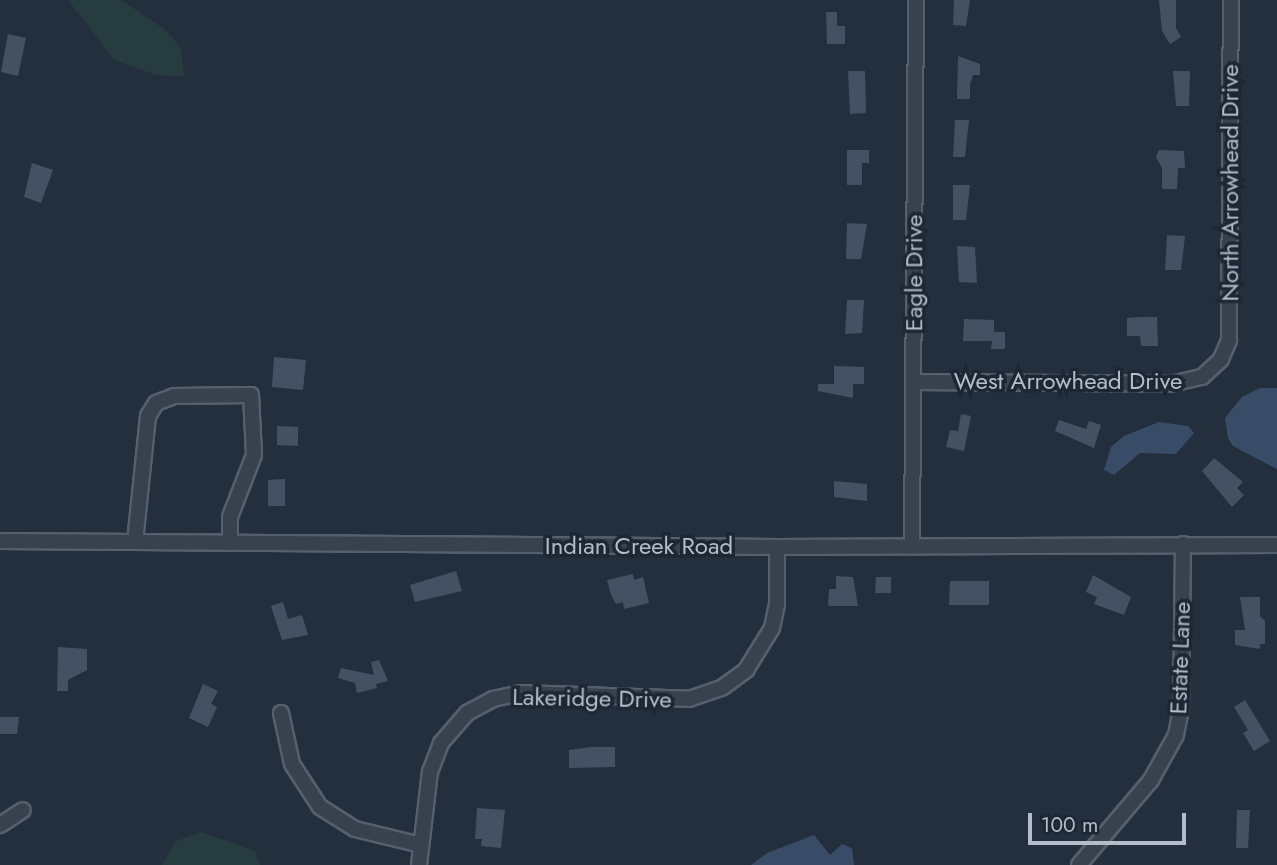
<!DOCTYPE html>
<html>
<head>
<meta charset="utf-8">
<style>
  body { margin:0 }
  #map { position:relative; width:1277px; height:865px; overflow:hidden; background:#242f3e; font-family:Jost,sans-serif }
  div>[style] { position:absolute }
  [style*='--x'] { left:calc(var(--x)*1px); top:calc(var(--y)*1px); width:calc(var(--w)*1px); rotate:calc(var(--a)*1deg) }
  .green>* { inset:0; background:#263c3f }
  .water>* { inset:0; background:#394c67 }
  .building>* { inset:0; background:#455162 }
  .roads { filter:drop-shadow(2px 0 #565f6c) drop-shadow(-2px 0 #565f6c) drop-shadow(0 2px #565f6c) drop-shadow(0 -2px #565f6c) }
  .minor>* { height:14px; margin:-7px; padding:0 7px; transform-origin:7px; border-radius:7px; background:#38414e }
  span { translate:-50% -50%; white-space:nowrap; text-align:center; line-height:1.15; -webkit-text-stroke:7px #1d2633; paint-order:stroke }
  .street-label { font-size:24px; color:#b4bcc9 }
  .scale { position:absolute; left:1028px; top:813px; width:158px; height:32px; box-sizing:border-box; border:4px solid #b4bcc9; border-top:0; padding-left:9px; font-size:21px; line-height:24px; white-space:nowrap; color:#b4bcc9; -webkit-text-stroke:5px #1d2633; paint-order:stroke }
</style>
</head>
<body>
<div id="map">
  <div class="green">
    <i style="clip-path:polygon(68px 0,121px 0,167px 31px,181px 49px,184px 76px,156px 75px,114px 60px)"></i>
    <i style="clip-path:polygon(201px 832px,255px 851px,260px 865px,162px 865px,176px 841px)"></i>
  </div>
  <div class="water">
    <i style="clip-path:polygon(1260px 388px,1277px 388px,1277px 469px,1233px 446px,1228px 438px,1225px 418px,1242px 397px)"></i>
    <i style="clip-path:polygon(1159px 422px,1188px 426px,1194px 433px,1176px 454px,1140px 453px,1114px 475px,1104px 470px,1111px 447px,1124px 436px)"></i>
    <i style="clip-path:polygon(814px 835px,830px 855px,842px 844px,852px 848px,854px 865px,751px 865px,767px 853px)"></i>
  </div>
  <div class="building">
    <i style="clip-path:polygon(954px 0,970px 0,966px 26px,953px 25px)"></i>
    <i style="clip-path:polygon(1159px 0,1176px 0,1176px 28px,1181px 37px,1170px 44px,1162px 31px)"></i>
    <i style="clip-path:polygon(826px 12px,837px 12px,837px 26px,845px 26px,845px 44px,827px 44px)"></i>
    <i style="clip-path:polygon(8px 34px,26px 38px,18px 76px,1px 72px)"></i>
    <i style="clip-path:polygon(958px 56px,980px 64px,980px 75px,973px 75px,970px 84px,970px 99px,957px 99px)"></i>
    <i style="clip-path:polygon(848px 71px,865px 71px,866px 113px,850px 114px)"></i>
    <i style="clip-path:polygon(1173px 71px,1190px 71px,1189px 106px,1176px 106px)"></i>
    <i style="clip-path:polygon(955px 120px,969px 120px,965px 157px,953px 157px)"></i>
    <i style="clip-path:polygon(847px 150px,869px 150px,869px 163px,862px 163px,862px 185px,847px 185px)"></i>
    <i style="clip-path:polygon(1159px 150px,1184px 151px,1185px 168px,1178px 168px,1177px 189px,1162px 189px,1162px 168px,1156px 157px)"></i>
    <i style="clip-path:polygon(32px 163px,53px 170px,41px 203px,24px 197px)"></i>
    <i style="clip-path:polygon(953px 185px,970px 185px,966px 220px,953px 220px)"></i>
    <i style="clip-path:polygon(847px 223px,867px 224px,861px 259px,846px 259px)"></i>
    <i style="clip-path:polygon(1167px 235px,1185px 236px,1181px 270px,1165px 270px)"></i>
    <i style="clip-path:polygon(957px 246px,975px 247px,977px 283px,959px 282px)"></i>
    <i style="clip-path:polygon(847px 300px,864px 300px,862px 333px,845px 334px)"></i>
    <i style="clip-path:polygon(1140px 317px,1157px 317px,1158px 346px,1141px 346px,1140px 336px,1127px 336px,1127px 318px)"></i>
    <i style="clip-path:polygon(964px 319px,994px 320px,994px 332px,1005px 332px,1005px 349px,991px 349px,992px 341px,963px 341px)"></i>
    <i style="clip-path:polygon(274px 357px,306px 360px,303px 390px,272px 387px)"></i>
    <i style="clip-path:polygon(834px 366px,864px 367px,864px 384px,853px 384px,853px 398px,818px 391px,818px 384px,834px 384px)"></i>
    <i style="clip-path:polygon(961px 414px,971px 416px,964px 451px,946px 447px,950px 430px,958px 431px)"></i>
    <i style="clip-path:polygon(1059px 420px,1086px 429px,1089px 421px,1101px 425px,1094px 448px,1055px 431px)"></i>
    <i style="clip-path:polygon(277px 426px,298px 427px,298px 446px,277px 445px)"></i>
    <i style="clip-path:polygon(1214px 458px,1243px 482px,1237px 488px,1244px 495px,1232px 507px,1202px 471px)"></i>
    <i style="clip-path:polygon(285px 479px,285px 506px,268px 506px,268px 480px)"></i>
    <i style="clip-path:polygon(834px 481px,867px 484px,867px 501px,834px 497px)"></i>
    <i style="clip-path:polygon(456px 571px,462px 591px,415px 602px,410px 585px)"></i>
    <i style="clip-path:polygon(633px 574px,634px 580px,643px 577px,649px 603px,624px 609px,623px 602px,616px 604px,611px 595px,607px 580px)"></i>
    <i style="clip-path:polygon(1093px 575px,1131px 597px,1124px 615px,1094px 604px,1097px 597px,1086px 592px)"></i>
    <i style="clip-path:polygon(836px 576px,853px 577px,858px 606px,828px 606px,829px 589px,836px 589px)"></i>
    <i style="clip-path:polygon(876px 577px,891px 577px,891px 593px,875px 593px)"></i>
    <i style="clip-path:polygon(950px 581px,989px 581px,989px 605px,949px 605px)"></i>
    <i style="clip-path:polygon(1240px 597px,1260px 597px,1260px 616px,1265px 621px,1265px 644px,1260px 644px,1260px 649px,1235px 645px,1235px 630px,1245px 630px)"></i>
    <i style="clip-path:polygon(283px 602px,288px 619px,302px 615px,308px 635px,282px 640px,271px 606px)"></i>
    <i style="clip-path:polygon(58px 647px,87px 649px,87px 670px,68px 680px,68px 691px,57px 691px)"></i>
    <i style="clip-path:polygon(379px 660px,388px 681px,376px 684px,377px 688px,357px 693px,355px 683px,338px 678px,341px 668px,374px 675px,371px 662px)"></i>
    <i style="clip-path:polygon(203px 684px,218px 691px,211px 704px,217px 707px,208px 727px,189px 718px)"></i>
    <i style="clip-path:polygon(1245px 700px,1270px 741px,1254px 751px,1243px 733px,1248px 730px,1234px 707px)"></i>
    <i style="clip-path:polygon(0 717px,19px 717px,17px 734px,0 734px)"></i>
    <i style="clip-path:polygon(592px 747px,615px 747px,615px 767px,569px 768px,569px 750px)"></i>
    <i style="clip-path:polygon(477px 808px,505px 810px,501px 848px,481px 846px,482px 839px,475px 839px)"></i>
    <i style="clip-path:polygon(1237px 810px,1250px 810px,1248px 848px,1236px 848px)"></i>
  </div>
  <div class="roads">
    <div class="minor">
      <i style="--x:914;--y:382;--w:257;--a:0.4"></i>
      <i style="--x:1171;--y:384;--w:32;--a:-13"></i>
      <i style="--x:1202;--y:377;--w:26;--a:-43"></i>
      <i style="--x:1221;--y:359;--w:21;--a:-67"></i>
      <i style="--x:1229;--y:340;--w:340;--a:-89.7"></i>
      <i style="--x:0;--y:541;--w:777;--a:0.44"></i>
      <i style="--x:777;--y:547;--w:500;--a:-0.23"></i>
      <i style="--x:135;--y:542;--w:127;--a:-84.1"></i>
      <i style="--x:148;--y:416;--w:15;--a:-58"></i>
      <i style="--x:156;--y:403;--w:19;--a:-21"></i>
      <i style="--x:174;--y:396;--w:77;--a:-0.7"></i>
      <i style="--x:251;--y:395;--w:60;--a:87.1"></i>
      <i style="--x:254;--y:455;--w:66;--a:111.2"></i>
      <i style="--x:230;--y:517;--w:26;--a:90"></i>
      <i style="--x:912;--y:546;--w:546;--a:-89.58"></i>
      <i style="--x:281;--y:713;--w:52;--a:77.8"></i>
      <i style="--x:292;--y:764;--w:51;--a:56.9"></i>
      <i style="--x:320;--y:807;--w:41;--a:32.2"></i>
      <i style="--x:355;--y:829;--w:68;--a:13.6"></i>
      <i style="--x:0;--y:825;--w:27;--a:-33"></i>
      <i style="--x:419;--y:865;--w:94;--a:-83.3"></i>
      <i style="--x:430;--y:772;--w:31;--a:-69"></i>
      <i style="--x:441;--y:743;--w:40;--a:-49"></i>
      <i style="--x:467;--y:713;--w:30;--a:-28"></i>
      <i style="--x:493;--y:699;--w:29;--a:-12"></i>
      <i style="--x:521;--y:693;--w:168;--a:2"></i>
      <i style="--x:689;--y:699;--w:36;--a:-19"></i>
      <i style="--x:723;--y:687;--w:29;--a:-36"></i>
      <i style="--x:746;--y:670;--w:49;--a:-58.2"></i>
      <i style="--x:772;--y:628;--w:25;--a:-78"></i>
      <i style="--x:777;--y:604;--w:57;--a:-90"></i>
      <i style="--x:1079;--y:865;--w:111;--a:-49.7"></i>
      <i style="--x:1151;--y:780;--w:51;--a:-60.9"></i>
      <i style="--x:1176;--y:735;--w:26;--a:-79"></i>
      <i style="--x:1181;--y:709;--w:165;--a:-89.3"></i>
    </div>
  </div>
  <div class="street-label">
    <span style="left:1230px;top:183px;rotate:-90deg">North Arrowhead Drive</span>
    <span style="left:914px;top:273px;rotate:-90deg">Eagle Drive</span>
    <span style="left:1068px;top:381px">West Arrowhead Drive</span>
    <span style="left:639px;top:546px">Indian Creek Road</span>
    <span style="left:1180px;top:658px;rotate:-88deg">Estate Lane</span>
    <span style="left:592px;top:698px;rotate:1deg">Lakeridge Drive</span>
  </div>
  <div class="scale">100 m</div>
</div>
</body>
</html>
